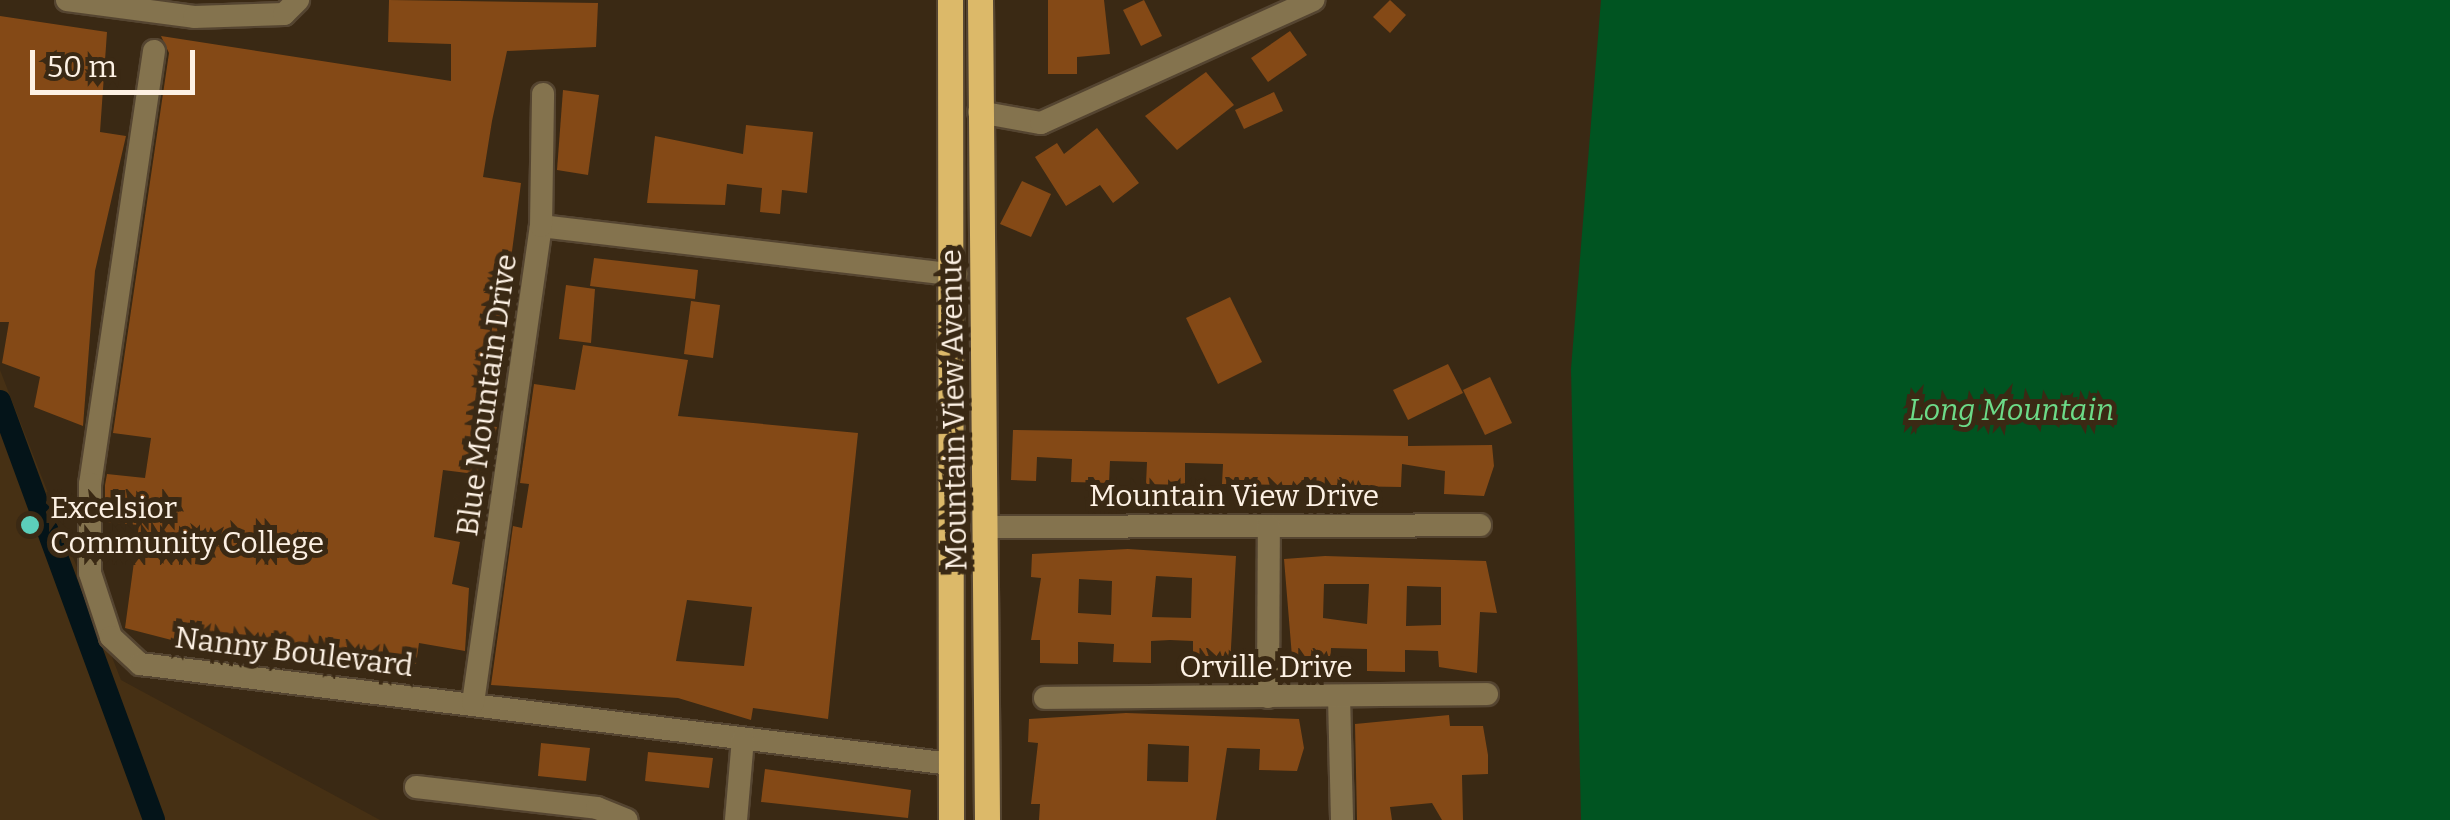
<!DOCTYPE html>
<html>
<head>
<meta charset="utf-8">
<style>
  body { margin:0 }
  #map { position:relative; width:2450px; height:820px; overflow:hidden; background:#3a2914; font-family:Bitter,serif }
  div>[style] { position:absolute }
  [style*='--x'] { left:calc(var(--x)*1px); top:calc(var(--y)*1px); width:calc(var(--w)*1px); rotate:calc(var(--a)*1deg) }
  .built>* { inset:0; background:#463014 }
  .green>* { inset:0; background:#005421 }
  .canal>* { height:22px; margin:-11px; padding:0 11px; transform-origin:11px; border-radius:11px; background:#041419 }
  .building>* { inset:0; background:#844916 }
  .roads { filter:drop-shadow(2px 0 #554531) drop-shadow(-2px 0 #554531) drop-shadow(0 2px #554531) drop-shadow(0 -2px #554531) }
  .minor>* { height:22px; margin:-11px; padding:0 11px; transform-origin:11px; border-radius:11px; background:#84734e }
  .major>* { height:25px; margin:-12.5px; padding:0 12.5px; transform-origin:12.5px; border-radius:12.5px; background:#dcb969 }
  .dots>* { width:28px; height:28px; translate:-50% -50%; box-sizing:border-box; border:5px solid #3a2914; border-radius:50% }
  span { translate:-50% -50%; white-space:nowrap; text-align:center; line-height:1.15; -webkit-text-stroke:10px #3a2914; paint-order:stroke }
  .street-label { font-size:30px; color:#fdf1e4 }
  .park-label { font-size:30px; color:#6cdb88; font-style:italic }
  .poi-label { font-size:30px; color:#fdf1e4 }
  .left { translate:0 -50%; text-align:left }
  .scale { position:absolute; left:30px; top:50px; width:165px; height:45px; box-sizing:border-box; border:5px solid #fdf1e4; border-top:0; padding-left:12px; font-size:30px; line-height:35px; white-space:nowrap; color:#fdf1e4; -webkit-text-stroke:8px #3a2914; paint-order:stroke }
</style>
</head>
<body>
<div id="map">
  <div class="built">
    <i style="clip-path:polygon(0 370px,121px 680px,380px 820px,0 820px)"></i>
  </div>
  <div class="green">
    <i style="clip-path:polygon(1601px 0,2450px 0,2450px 820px,1581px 820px,1571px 369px)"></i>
  </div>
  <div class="canal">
    <i style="--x:0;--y:401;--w:446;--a:69.8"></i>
  </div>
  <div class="building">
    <i style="clip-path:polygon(389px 0,598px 3px,596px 47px,507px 51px,492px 121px,483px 177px,521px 183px,489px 426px,497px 427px,483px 475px,443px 470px,434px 537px,460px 542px,452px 584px,469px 588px,465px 651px,419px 643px,416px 664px,318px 650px,218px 652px,125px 628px,139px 525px,105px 522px,105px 485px,107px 474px,145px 478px,151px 438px,113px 433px,169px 53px,161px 36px,451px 81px,451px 44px,388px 42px)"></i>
    <i style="clip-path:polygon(1048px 0,1104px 0,1110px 54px,1077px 57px,1077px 74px,1048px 74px)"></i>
    <i style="clip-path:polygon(1144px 0,1162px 36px,1141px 46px,1123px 10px)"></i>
    <i style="clip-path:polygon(1390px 0,1406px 15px,1390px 33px,1373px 17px)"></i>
    <i style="clip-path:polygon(0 16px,107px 32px,100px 132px,126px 136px,95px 271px,83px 426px,34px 407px,40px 377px,2px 363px,9px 322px,0 322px)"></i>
    <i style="clip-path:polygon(1290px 31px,1307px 55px,1268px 82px,1251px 58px)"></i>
    <i style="clip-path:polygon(1206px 72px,1234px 105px,1177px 150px,1145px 116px)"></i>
    <i style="clip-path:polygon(563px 90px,599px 95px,588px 175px,557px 170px)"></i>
    <i style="clip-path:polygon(1274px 92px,1283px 111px,1244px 129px,1235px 110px)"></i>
    <i style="clip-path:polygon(746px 125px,813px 132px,807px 193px,782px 190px,780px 214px,760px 212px,762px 188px,727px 184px,725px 205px,647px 203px,655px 136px,743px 154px)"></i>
    <i style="clip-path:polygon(1097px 128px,1139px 183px,1113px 203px,1100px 185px,1066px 206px,1035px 157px,1057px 143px,1064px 154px)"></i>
    <i style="clip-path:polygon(1022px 181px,1051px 194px,1031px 237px,1000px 224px)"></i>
    <i style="clip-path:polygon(594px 258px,698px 270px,695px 299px,590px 286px)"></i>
    <i style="clip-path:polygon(566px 285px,595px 289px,591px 343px,559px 339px)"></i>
    <i style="clip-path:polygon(1230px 297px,1262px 362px,1218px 384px,1186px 318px)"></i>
    <i style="clip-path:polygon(691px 301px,720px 305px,713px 358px,684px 354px)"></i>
    <i style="clip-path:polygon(evenodd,583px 345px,688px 360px,678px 416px,858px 433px,828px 719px,753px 708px,751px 720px,678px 698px,491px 685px,513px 526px,522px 528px,529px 484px,520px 483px,534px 384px,575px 390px,583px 345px,687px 600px,752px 607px,744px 666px,676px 661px,687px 600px)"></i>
    <i style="clip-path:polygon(1448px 364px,1463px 393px,1408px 420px,1393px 390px)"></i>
    <i style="clip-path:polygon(1490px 377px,1512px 423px,1485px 435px,1463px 390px)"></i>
    <i style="clip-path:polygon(1013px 430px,1408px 436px,1408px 446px,1492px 445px,1494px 466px,1484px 496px,1444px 494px,1445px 471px,1402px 464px,1401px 487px,1222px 484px,1223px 464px,1185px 463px,1185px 485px,1146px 484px,1147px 462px,1110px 461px,1109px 483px,1071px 482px,1072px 459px,1037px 457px,1036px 481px,1011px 480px)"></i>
    <i style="clip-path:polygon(evenodd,1128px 549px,1236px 556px,1230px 666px,1193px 665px,1193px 641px,1170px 640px,1151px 641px,1151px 663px,1113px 662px,1114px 644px,1078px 642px,1078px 664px,1040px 663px,1040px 640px,1031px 640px,1041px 578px,1031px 577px,1032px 554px,1128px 549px,1192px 578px,1191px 618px,1152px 617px,1156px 576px,1192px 578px,1128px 549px,1079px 579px,1112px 581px,1111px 615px,1078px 613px,1079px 579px)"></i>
    <i style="clip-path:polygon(evenodd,1325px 556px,1486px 561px,1497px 613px,1480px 612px,1477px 673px,1439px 667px,1438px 651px,1405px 650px,1405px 672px,1367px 671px,1367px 649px,1331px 648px,1330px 670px,1293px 669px,1284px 559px,1325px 556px,1324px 584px,1369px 584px,1367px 624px,1323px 618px,1324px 584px,1325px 556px,1407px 586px,1441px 587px,1441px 625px,1406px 626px,1407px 586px)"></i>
    <i style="clip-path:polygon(evenodd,1126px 713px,1299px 719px,1304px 748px,1297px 771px,1259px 770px,1260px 749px,1227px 748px,1216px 820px,1039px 820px,1040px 804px,1031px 804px,1038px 743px,1028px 742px,1029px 719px,1126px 713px,1148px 744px,1189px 746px,1188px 782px,1147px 781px,1148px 744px)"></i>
    <i style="clip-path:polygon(1449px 715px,1450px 726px,1483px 726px,1488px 755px,1488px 774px,1462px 775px,1463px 820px,1442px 820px,1432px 803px,1390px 807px,1392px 820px,1357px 820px,1355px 724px)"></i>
    <i style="clip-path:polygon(541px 743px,590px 748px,586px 781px,538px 776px)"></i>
    <i style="clip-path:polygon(648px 752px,713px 758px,709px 788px,645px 781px)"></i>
    <i style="clip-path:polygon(765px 769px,911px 790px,908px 818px,761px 802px)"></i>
  </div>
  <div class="roads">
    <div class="minor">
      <i style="--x:67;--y:0;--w:128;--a:7.6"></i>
      <i style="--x:194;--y:17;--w:90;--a:-1.9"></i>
      <i style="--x:284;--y:14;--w:20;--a:-45"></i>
      <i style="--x:154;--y:51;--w:438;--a:98.4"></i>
      <i style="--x:90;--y:484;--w:89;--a:90"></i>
      <i style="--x:90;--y:573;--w:67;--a:71.8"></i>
      <i style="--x:111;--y:637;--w:40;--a:43"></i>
      <i style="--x:140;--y:664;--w:817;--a:7.03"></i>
      <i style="--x:979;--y:112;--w:63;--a:10.1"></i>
      <i style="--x:1041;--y:123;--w:299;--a:-24.3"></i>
      <i style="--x:541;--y:226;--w:418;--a:6.7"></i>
      <i style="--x:987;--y:527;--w:493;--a:-0.2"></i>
      <i style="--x:1339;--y:696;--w:124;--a:88.6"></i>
      <i style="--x:1268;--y:697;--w:171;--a:-89.7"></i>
      <i style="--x:1045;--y:698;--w:442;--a:-0.5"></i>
      <i style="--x:473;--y:703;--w:482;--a:-81.9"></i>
      <i style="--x:541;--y:226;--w:132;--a:-89.1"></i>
      <i style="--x:416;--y:787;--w:182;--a:6.6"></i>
      <i style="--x:597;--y:808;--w:32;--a:22"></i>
      <i style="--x:736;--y:820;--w:81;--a:-85.1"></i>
    </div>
    <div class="major">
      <i style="--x:950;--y:0;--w:820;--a:89.93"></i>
      <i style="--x:980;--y:0;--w:820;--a:89.51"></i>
    </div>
  </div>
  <div class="dots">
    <i style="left:30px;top:525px;background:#5cceba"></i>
  </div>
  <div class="street-label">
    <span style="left:487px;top:395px;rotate:-82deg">Blue Mountain Drive</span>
    <span style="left:954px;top:410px;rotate:-91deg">Mountain View Avenue</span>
    <span style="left:1234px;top:496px">Mountain View Drive</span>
    <span style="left:294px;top:652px;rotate:7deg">Nanny Boulevard</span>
    <span style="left:1266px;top:667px">Orville Drive</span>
  </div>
  <div class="park-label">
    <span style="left:2011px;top:410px">Long Mountain</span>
  </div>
  <div class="poi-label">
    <span class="left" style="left:50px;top:525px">Excelsior<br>Community College</span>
  </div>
  <div class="scale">50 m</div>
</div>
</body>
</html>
